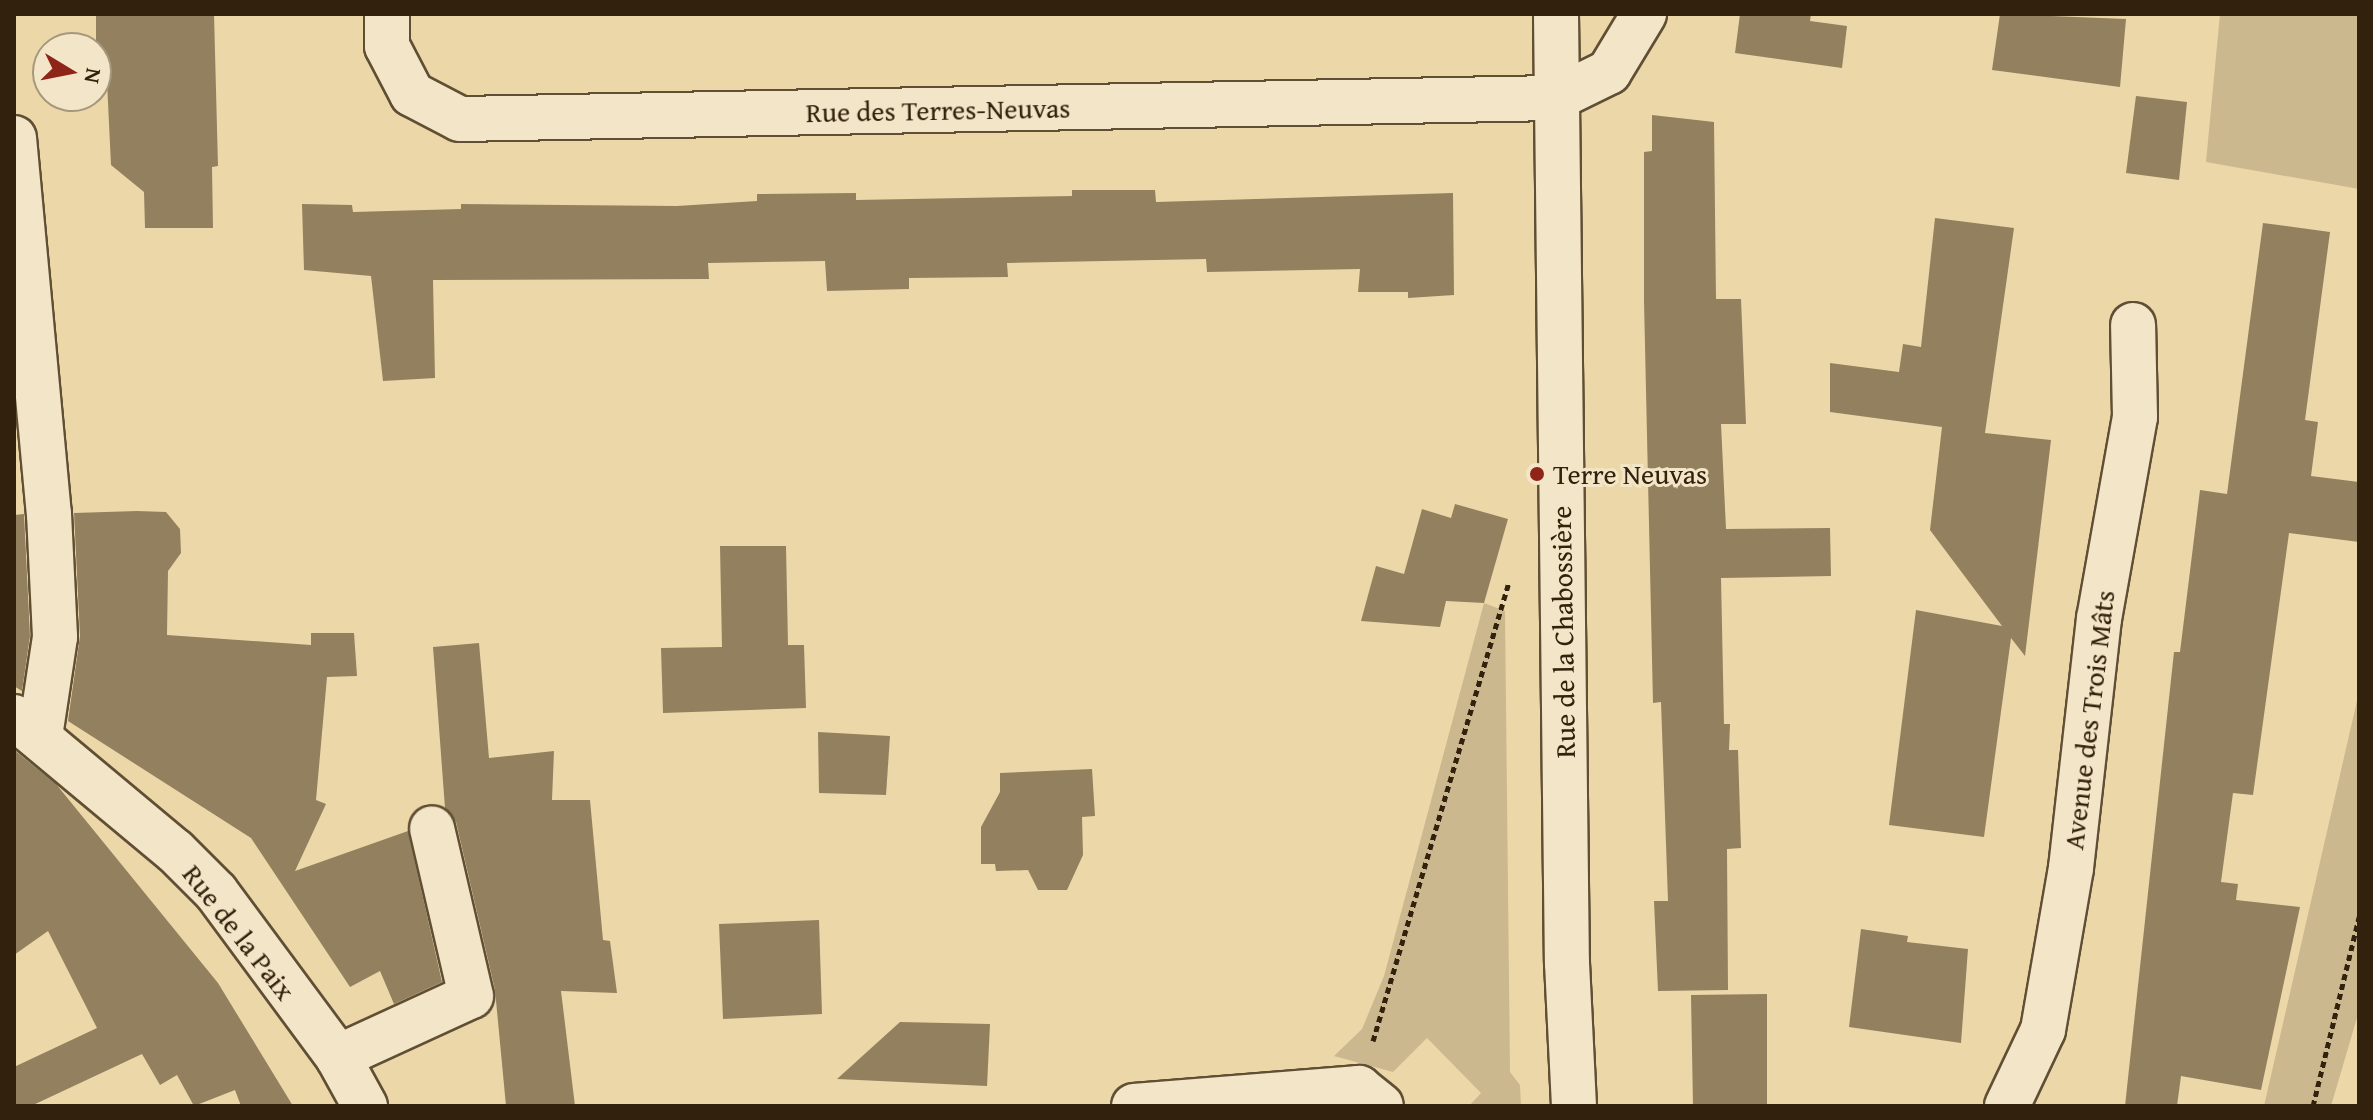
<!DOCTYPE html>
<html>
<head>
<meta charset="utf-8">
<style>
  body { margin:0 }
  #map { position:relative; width:2373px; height:1120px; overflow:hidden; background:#ecd7a9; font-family:"Gentium Book Plus",serif }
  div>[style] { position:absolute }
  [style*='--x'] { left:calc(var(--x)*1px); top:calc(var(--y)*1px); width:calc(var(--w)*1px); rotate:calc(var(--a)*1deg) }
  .green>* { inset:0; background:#ccb88e }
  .building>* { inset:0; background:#93805e }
  .path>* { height:5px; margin-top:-2.5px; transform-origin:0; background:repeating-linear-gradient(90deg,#32220d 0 6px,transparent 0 10px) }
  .roads { filter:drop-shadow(2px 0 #604f34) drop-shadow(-2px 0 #604f34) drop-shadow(0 2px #604f34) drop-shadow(0 -2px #604f34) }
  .minor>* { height:44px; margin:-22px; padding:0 22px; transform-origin:22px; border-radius:22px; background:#f3e5c7 }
  .tertiary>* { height:44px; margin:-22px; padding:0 22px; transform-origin:22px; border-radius:22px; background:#f3e5c7 }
  .dots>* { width:22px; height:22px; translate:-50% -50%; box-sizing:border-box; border:4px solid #f3e5c7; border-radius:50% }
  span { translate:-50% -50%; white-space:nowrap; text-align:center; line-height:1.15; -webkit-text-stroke:6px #f3e5c7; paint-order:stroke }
  .street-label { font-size:28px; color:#32220d }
  .poi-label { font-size:28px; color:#32220d }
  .left { translate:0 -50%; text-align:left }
  .frame { position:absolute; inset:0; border:16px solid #32220d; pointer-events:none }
  .north { position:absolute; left:32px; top:32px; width:80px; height:80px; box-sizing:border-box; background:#f3e5c7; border:2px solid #a6977d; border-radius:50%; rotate:100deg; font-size:22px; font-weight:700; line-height:32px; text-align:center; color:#32220d }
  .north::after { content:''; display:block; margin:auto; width:28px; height:36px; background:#8f2418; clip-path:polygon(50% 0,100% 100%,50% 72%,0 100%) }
</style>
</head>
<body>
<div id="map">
  <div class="green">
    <i style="clip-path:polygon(2220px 14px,2359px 14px,2359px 189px,2206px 162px)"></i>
    <i style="clip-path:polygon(1484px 603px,1505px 611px,1510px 1072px,1520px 1085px,1521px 1106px,1469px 1106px,1481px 1093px,1427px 1038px,1393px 1072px,1334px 1056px,1362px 1029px,1384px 976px)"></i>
    <i style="clip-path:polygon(2359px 692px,2359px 1011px,2331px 1106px,2264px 1106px)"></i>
  </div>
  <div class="building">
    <i style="clip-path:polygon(96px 14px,214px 14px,218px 166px,212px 167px,213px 228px,145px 228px,144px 192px,111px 165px,107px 82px,96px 82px)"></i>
    <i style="clip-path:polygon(1740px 14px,1811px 14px,1810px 21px,1847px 26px,1842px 68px,1735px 53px)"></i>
    <i style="clip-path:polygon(2000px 14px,2126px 19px,2120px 87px,1992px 70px)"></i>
    <i style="clip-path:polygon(2136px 96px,2187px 102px,2179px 180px,2126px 173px)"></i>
    <i style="clip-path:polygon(1652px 115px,1714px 122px,1716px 299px,1741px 299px,1746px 424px,1721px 424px,1726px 529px,1830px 528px,1831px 576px,1721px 578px,1724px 724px,1730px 724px,1729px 750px,1738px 750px,1741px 848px,1727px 849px,1728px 990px,1658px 991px,1654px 901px,1668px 901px,1661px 702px,1653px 703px,1644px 301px,1644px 152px,1652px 151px)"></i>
    <i style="clip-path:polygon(1072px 190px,1155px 190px,1156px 202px,1453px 193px,1454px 295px,1408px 298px,1408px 292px,1358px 292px,1360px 269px,1207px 272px,1206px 259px,1007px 263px,1008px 277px,909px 278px,909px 289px,827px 291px,825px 261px,708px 263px,709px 279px,433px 280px,435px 378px,383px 381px,371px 276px,304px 270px,302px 204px,352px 205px,353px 212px,461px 209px,461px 204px,677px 206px,757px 201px,757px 194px,856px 193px,856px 200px,1072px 196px)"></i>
    <i style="clip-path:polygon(1935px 218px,2014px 228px,1985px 433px,2051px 440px,2025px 656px,2011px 638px,1984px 837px,1889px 825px,1916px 610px,2002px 626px,1930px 530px,1942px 427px,1830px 412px,1830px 363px,1899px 372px,1903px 344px,1921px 347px)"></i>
    <i style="clip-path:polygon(2263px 223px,2330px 232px,2305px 420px,2318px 422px,2311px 476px,2359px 482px,2359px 542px,2289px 533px,2253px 795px,2233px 793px,2221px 882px,2238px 884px,2236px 900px,2300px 907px,2261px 1090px,2181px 1076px,2177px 1106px,2125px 1106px,2174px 652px,2180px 652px,2200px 490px,2227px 494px)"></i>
    <i style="clip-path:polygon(1455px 504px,1508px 519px,1484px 603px,1446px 601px,1440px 627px,1361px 621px,1376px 566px,1404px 574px,1422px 509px,1451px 518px)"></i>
    <i style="clip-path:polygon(137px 511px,166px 512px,180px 529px,181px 553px,168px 571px,167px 635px,311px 645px,311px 633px,354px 633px,357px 676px,327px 677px,316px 800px,326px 804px,295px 871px,408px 831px,442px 982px,394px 1004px,380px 971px,350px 987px,251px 838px,68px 721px,80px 636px,74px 513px)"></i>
    <i style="clip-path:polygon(24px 514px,30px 636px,22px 691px,14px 686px,14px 515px)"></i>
    <i style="clip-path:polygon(720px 546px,786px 546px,788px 645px,804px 645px,806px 708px,663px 713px,661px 648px,722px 647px)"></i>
    <i style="clip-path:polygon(479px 643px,489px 758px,554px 751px,552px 800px,590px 800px,603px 940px,610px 941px,617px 993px,561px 991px,575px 1106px,506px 1106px,495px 990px,456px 822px,445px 808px,433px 647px)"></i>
    <i style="clip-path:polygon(818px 732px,890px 736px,886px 795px,819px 793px)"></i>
    <i style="clip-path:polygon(14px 750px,56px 784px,218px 983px,293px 1106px,241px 1106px,235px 1090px,194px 1106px,177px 1075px,160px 1085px,142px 1054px,31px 1106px,14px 1106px,14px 1067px,97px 1028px,48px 931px,14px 955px)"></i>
    <i style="clip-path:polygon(1092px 769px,1095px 816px,1082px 817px,1083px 855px,1067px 890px,1038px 890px,1028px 870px,996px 871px,995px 864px,981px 864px,981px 827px,1000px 792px,1000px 773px)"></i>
    <i style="clip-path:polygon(819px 920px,822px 1014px,723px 1019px,719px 924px)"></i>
    <i style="clip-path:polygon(1861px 929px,1908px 936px,1907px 942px,1968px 949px,1961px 1043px,1849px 1027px)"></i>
    <i style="clip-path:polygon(1767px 994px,1767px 1106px,1693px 1106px,1691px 995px)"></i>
    <i style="clip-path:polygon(900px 1022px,990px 1024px,987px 1086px,837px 1079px)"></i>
  </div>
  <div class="path">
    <i style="--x:1373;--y:1041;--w:478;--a:-73.5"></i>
    <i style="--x:2313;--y:1106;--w:195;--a:-76.3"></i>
  </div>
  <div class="roads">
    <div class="minor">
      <i style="--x:387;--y:14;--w:32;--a:90"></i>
      <i style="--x:387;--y:46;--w:54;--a:62.5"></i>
      <i style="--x:412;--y:94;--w:54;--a:27.5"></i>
      <i style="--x:460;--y:119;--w:1096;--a:-1.1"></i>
      <i style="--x:1556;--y:98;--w:59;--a:-26.1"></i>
      <i style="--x:1609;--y:72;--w:68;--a:-58.9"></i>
      <i style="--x:1556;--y:14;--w:949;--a:89.34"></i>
      <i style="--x:1567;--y:963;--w:143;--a:87.2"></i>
      <i style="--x:14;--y:138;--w:378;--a:84.7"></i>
      <i style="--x:49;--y:514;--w:123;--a:87.2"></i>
      <i style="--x:55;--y:637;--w:100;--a:98.6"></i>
      <i style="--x:338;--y:1057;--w:146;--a:-24.6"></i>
      <i style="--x:471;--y:996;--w:172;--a:-103.1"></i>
      <i style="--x:1134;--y:1106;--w:226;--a:-4.6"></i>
      <i style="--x:1359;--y:1088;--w:28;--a:39"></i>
      <i style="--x:2007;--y:1106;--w:84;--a:-64.7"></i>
      <i style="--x:2043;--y:1030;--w:164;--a:-80.2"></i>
      <i style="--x:2071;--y:868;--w:251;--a:-83.6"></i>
      <i style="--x:2099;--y:619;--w:205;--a:-79.9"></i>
      <i style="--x:2135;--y:417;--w:92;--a:-91.2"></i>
    </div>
    <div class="tertiary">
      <i style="--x:14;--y:717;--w:209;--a:39.8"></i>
      <i style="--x:175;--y:851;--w:58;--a:45"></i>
      <i style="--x:216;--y:892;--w:205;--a:53.5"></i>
      <i style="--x:338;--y:1057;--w:56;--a:61.1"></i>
    </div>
  </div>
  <div class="dots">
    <i style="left:1537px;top:474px;background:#8f2418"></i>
  </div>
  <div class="street-label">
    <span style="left:938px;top:110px;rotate:-1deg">Rue des Terres-Neuvas</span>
    <span style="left:1563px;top:632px;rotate:-91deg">Rue de la Chabossière</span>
    <span style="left:2089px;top:720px;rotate:-83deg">Avenue des Trois Mâts</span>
    <span style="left:239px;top:932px;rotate:52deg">Rue de la Paix</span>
  </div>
  <div class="poi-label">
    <span class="left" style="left:1553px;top:474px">Terre Neuvas</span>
  </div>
  <div class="frame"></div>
  <div class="north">N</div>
</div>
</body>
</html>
